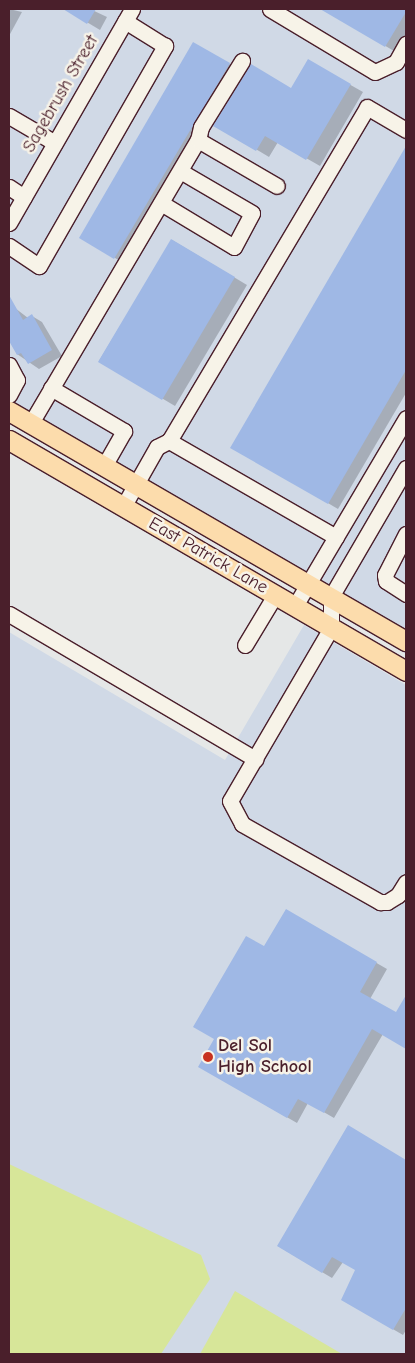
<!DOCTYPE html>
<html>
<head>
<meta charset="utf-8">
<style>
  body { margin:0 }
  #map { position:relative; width:415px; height:1363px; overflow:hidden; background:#e5e7e7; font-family:"Comic Neue",sans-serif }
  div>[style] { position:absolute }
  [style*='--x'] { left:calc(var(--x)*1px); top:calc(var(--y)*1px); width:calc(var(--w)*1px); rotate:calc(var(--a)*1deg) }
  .built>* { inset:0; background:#d0d9e6 }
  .green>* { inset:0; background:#d7e699 }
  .shadow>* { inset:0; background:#0003 }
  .building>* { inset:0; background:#9fb8e5 }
  .roads { filter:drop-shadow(1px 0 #4a1f2b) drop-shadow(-1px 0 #4a1f2b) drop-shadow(0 1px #4a1f2b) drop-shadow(0 -1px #4a1f2b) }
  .minor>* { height:15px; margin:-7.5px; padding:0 7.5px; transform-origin:7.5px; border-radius:7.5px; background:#f7f3e8 }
  .major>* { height:19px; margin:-9.5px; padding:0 9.5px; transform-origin:9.5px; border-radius:9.5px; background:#fcdcac }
  .dots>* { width:14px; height:14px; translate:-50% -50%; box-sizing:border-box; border:2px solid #f7f3e8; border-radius:50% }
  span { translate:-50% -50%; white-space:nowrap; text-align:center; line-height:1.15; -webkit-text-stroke:5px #f7f3e8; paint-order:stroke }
  .street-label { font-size:18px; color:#4a1f2b }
  .poi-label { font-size:18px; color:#4a1f2b; font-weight:700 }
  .left { translate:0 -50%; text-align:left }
  .frame { position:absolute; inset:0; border:10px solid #4a1f2b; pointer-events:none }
</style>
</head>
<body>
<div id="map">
  <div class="built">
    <i style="clip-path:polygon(9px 9px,406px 9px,406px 654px,9px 422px)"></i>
    <i style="clip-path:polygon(304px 625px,406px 685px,406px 1354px,9px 1354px,9px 632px,225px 760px)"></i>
  </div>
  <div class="green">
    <i style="clip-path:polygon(9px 1164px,201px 1255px,210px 1279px,161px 1354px,9px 1354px)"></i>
    <i style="clip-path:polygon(235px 1291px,342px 1354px,200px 1354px)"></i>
  </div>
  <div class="shadow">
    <i style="clip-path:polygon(9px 9px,22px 12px,9px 36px)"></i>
    <i style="clip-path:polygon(65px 9px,90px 9px,107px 17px,100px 30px)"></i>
    <i style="clip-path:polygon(323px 9px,406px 9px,406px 41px,399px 54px)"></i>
    <i style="clip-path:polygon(194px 44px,242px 71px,127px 265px,81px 238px)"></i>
    <i style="clip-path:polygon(308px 61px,363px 92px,320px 166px,278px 142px,269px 157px,215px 125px,292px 90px)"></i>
    <i style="clip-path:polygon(406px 149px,406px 393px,338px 509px,232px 447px)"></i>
    <i style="clip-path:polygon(172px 240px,247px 285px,175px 406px,99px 361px)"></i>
    <i style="clip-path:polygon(15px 308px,28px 318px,32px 316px,42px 322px,62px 356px,39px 369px,17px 354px,9px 339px,9px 311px)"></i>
    <i style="clip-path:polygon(286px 911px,387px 969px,370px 999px,396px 1014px,406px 998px,406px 1047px,383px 1034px,334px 1118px,308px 1103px,297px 1123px,200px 1067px)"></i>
    <i style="clip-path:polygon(349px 1127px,406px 1162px,406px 1330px,403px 1335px,343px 1300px,357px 1269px,343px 1262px,332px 1278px,278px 1246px)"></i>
  </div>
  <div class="building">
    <i style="clip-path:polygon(63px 9px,96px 9px,87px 24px)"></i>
    <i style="clip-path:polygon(320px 9px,406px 9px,406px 12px,385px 47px)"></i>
    <i style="clip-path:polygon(193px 42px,230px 63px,114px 259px,79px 238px)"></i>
    <i style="clip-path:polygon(308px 59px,351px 84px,306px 160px,265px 136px,256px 151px,213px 126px,251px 64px,291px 88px)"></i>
    <i style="clip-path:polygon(406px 146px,406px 370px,328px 504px,230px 448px)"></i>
    <i style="clip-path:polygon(171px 239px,235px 277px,162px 400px,98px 362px)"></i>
    <i style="clip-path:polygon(9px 295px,23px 320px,32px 314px,52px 350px,28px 364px,21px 353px,17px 355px,9px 341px)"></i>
    <i style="clip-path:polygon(286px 909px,377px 962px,360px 992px,396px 1012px,406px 995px,406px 1049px,372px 1029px,324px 1113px,298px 1099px,287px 1118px,198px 1067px,214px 1039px,193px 1027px,246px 936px,264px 946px)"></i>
    <i style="clip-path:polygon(348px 1125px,406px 1160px,406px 1308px,393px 1330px,341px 1300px,355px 1270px,332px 1257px,322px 1273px,277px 1246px)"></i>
  </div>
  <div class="roads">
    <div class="minor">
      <i style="--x:270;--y:9;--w:122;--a:31"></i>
      <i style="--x:375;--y:72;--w:23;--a:-25"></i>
      <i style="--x:396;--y:62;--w:21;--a:-61"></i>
      <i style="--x:9;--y:116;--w:53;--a:30.4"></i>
      <i style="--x:198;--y:140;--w:13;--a:-77"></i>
      <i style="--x:201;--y:127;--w:78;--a:-58.2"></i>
      <i style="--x:9;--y:187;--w:18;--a:34"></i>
      <i style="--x:161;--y:203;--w:85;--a:31.1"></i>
      <i style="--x:234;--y:247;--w:38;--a:-62"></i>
      <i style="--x:252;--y:213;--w:83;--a:-149.7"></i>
      <i style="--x:9;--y:223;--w:247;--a:-60.1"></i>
      <i style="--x:9;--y:246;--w:36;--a:34"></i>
      <i style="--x:39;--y:266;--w:254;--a:-60.2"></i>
      <i style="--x:165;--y:46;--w:47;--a:-148"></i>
      <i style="--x:9;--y:365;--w:17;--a:62"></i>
      <i style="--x:17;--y:380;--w:17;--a:118"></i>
      <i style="--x:51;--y:388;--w:85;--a:30.5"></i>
      <i style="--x:124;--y:431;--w:40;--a:119.7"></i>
      <i style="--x:31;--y:423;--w:329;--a:-59.5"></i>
      <i style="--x:198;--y:140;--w:91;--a:30.2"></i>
      <i style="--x:406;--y:468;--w:149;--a:120.2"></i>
      <i style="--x:331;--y:597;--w:31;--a:90"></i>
      <i style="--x:331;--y:628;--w:200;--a:120.3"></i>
      <i style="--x:230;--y:801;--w:26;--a:62"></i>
      <i style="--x:242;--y:824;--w:159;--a:29.5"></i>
      <i style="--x:380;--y:902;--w:7;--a:0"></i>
      <i style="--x:387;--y:902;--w:13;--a:-32"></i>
      <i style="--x:398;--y:895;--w:15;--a:-58"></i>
      <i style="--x:123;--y:507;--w:69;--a:-60.5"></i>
      <i style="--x:157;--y:447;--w:13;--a:-27"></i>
      <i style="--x:406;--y:534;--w:46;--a:117.1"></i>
      <i style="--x:385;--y:575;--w:6;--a:81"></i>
      <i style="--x:386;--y:581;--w:24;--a:33"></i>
      <i style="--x:336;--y:537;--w:193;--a:-150.1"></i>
      <i style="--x:169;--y:441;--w:388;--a:-59.3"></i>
      <i style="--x:367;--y:107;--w:45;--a:30.5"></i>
      <i style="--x:295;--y:606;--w:218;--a:-59.4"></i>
      <i style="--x:9;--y:614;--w:286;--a:30.5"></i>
      <i style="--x:245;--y:645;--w:58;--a:-59"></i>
    </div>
    <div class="major">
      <i style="--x:9;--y:411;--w:459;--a:30.1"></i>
      <i style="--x:9;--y:440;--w:459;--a:30.2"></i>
    </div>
  </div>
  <div class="dots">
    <i style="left:208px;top:1057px;background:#c8321e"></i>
  </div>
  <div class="street-label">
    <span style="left:61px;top:94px;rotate:-60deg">Sagebrush Street</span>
    <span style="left:208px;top:556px;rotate:30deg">East Patrick Lane</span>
  </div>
  <div class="poi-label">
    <span class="left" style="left:218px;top:1057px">Del Sol<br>High School</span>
  </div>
  <div class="frame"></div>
</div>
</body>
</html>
